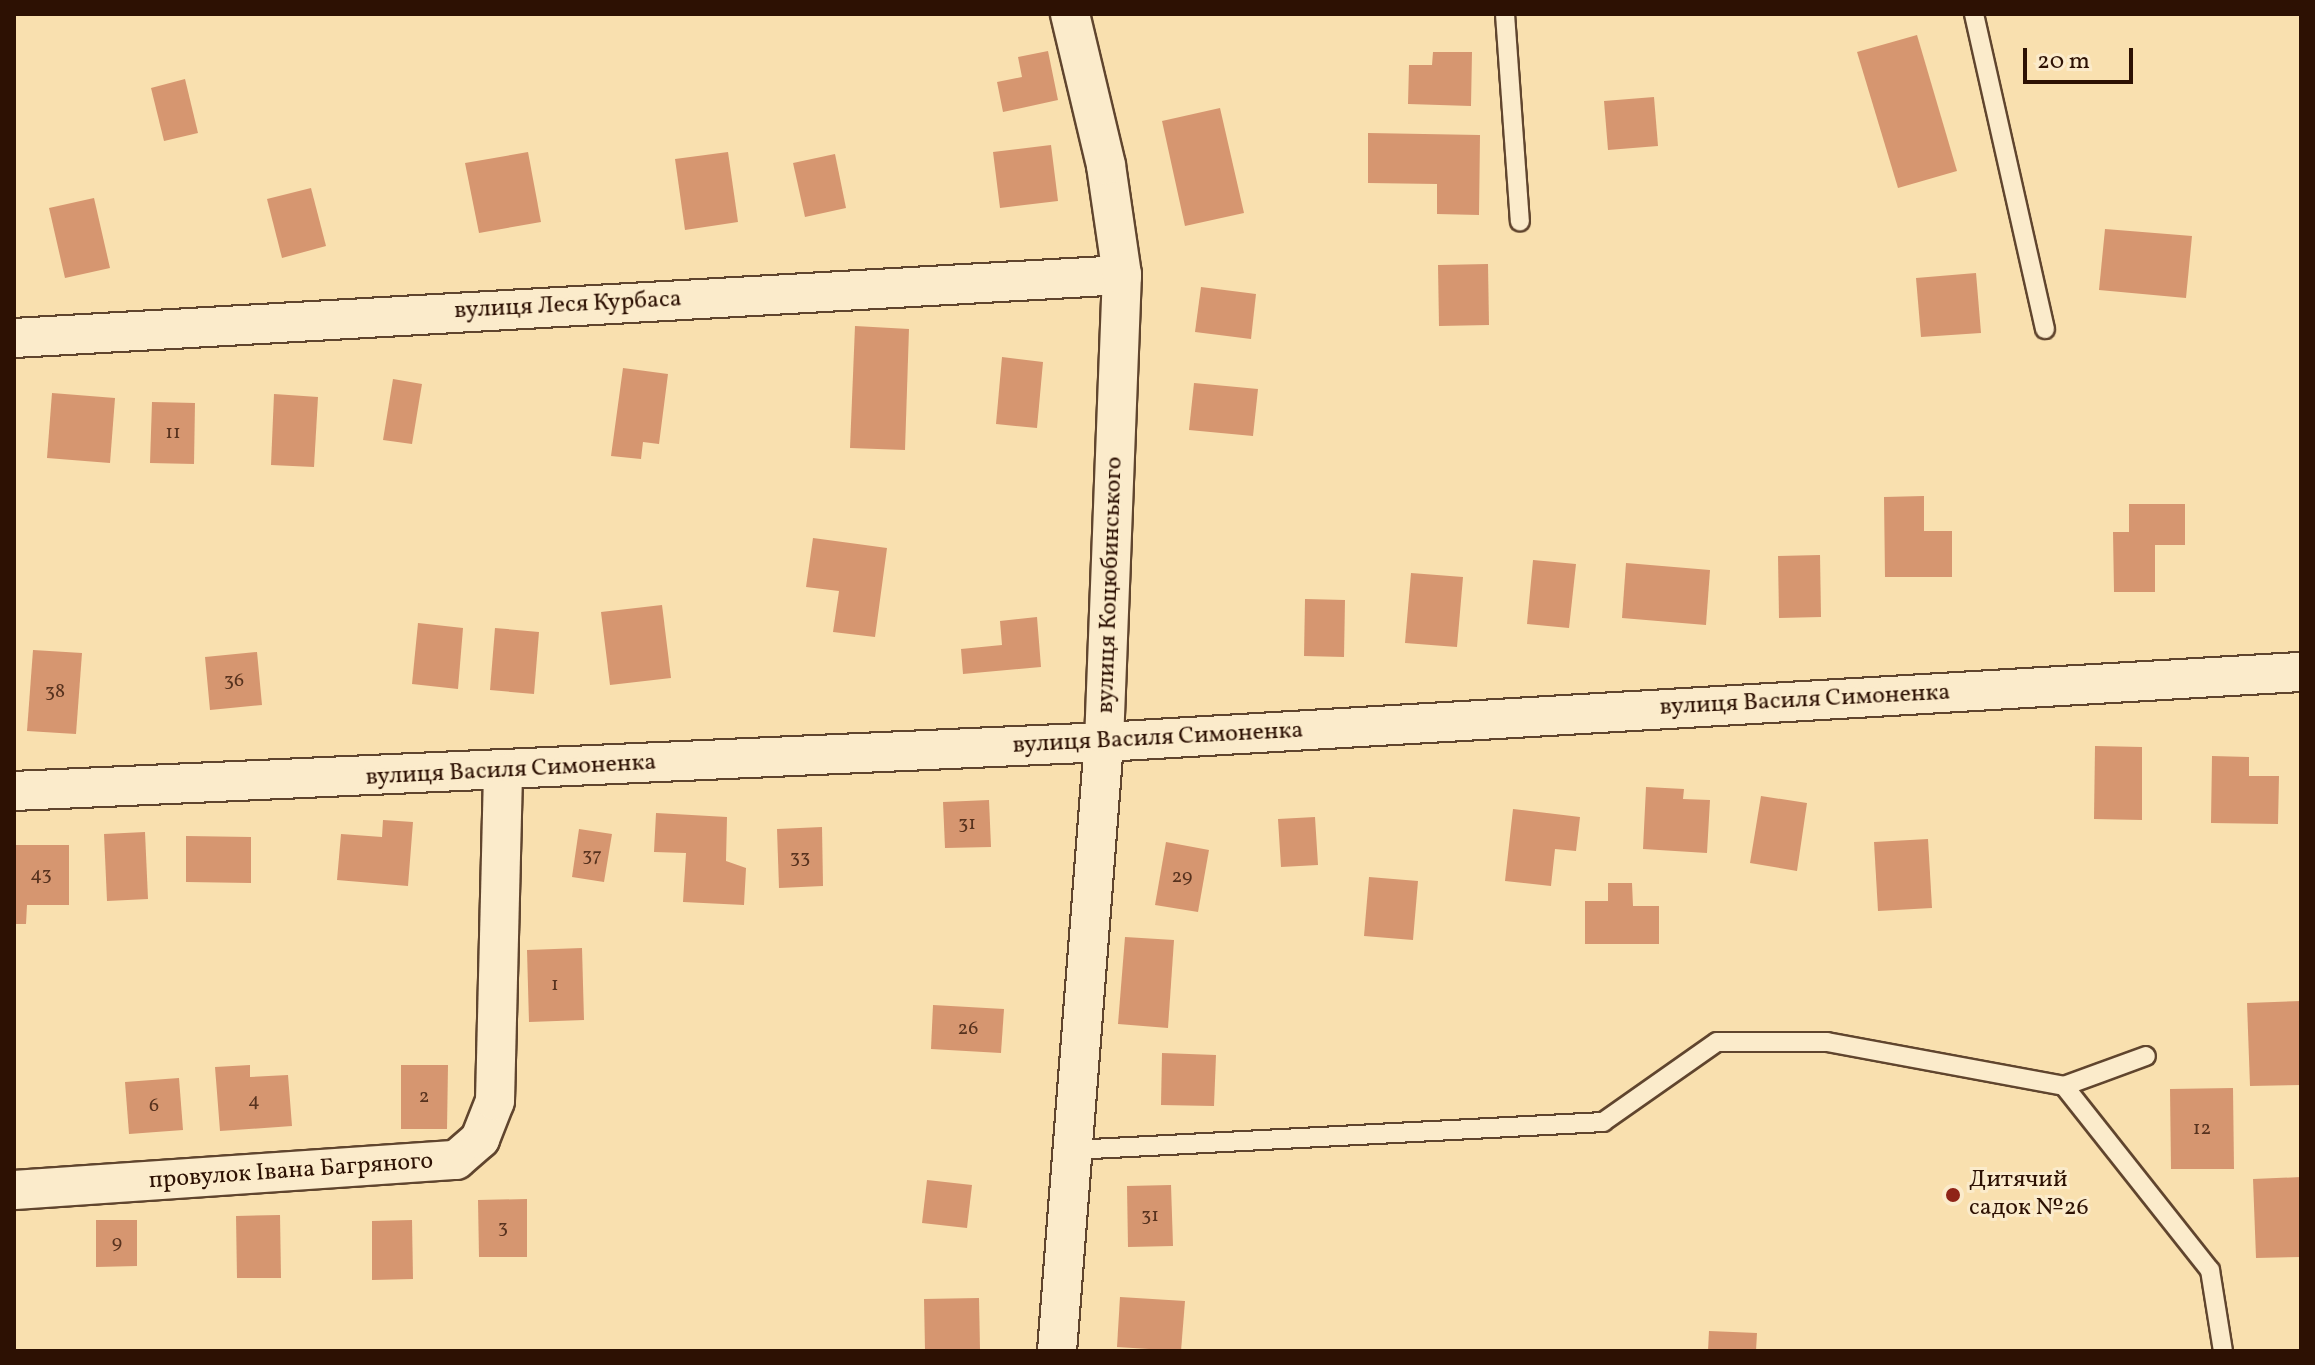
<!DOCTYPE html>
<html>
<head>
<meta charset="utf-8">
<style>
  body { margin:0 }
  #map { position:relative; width:2315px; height:1365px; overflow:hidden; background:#f9e0af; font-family:Vollkorn,serif }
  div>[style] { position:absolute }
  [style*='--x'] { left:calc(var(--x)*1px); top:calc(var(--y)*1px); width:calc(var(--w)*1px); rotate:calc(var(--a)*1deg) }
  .building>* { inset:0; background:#d69670 }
  .roads { filter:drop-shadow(2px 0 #60452e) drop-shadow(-2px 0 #60452e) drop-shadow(0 2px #60452e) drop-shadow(0 -2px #60452e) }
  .lane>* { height:18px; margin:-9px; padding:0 9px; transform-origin:9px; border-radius:9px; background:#fbebcb }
  .street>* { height:38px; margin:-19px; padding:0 19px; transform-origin:19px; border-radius:19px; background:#fbebcb }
  .dots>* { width:22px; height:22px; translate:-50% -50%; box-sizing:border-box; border:4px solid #fbebcb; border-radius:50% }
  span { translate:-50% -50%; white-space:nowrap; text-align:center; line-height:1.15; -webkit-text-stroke:6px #fbebcb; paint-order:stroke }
  .number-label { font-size:20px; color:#57321e }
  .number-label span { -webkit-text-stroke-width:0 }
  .street-label { font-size:24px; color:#2d1103 }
  .poi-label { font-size:24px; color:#2d1103 }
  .left { translate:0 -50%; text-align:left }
  .frame { position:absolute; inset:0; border:16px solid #2d1103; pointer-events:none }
  .scale { position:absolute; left:2023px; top:48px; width:110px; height:36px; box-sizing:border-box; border:4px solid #2d1103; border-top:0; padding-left:10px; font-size:24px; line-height:28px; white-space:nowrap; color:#2d1103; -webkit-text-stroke:6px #fbebcb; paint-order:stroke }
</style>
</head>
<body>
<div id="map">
  <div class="building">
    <i style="clip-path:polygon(1917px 35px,1957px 171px,1898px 188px,1857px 52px)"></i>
    <i style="clip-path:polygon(1048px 51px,1058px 100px,1003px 112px,997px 82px,1022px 77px,1018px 57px)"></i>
    <i style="clip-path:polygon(1433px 52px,1472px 52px,1471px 106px,1408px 104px,1409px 65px,1432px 65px)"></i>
    <i style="clip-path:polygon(185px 79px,198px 133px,164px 141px,151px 88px)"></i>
    <i style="clip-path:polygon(1654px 97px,1658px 146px,1608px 150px,1604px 101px)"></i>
    <i style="clip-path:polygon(1220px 108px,1244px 213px,1185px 226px,1162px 121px)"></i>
    <i style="clip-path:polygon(1368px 133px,1480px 135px,1479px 215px,1437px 214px,1437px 184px,1368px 183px)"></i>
    <i style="clip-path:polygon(1051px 145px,1058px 201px,1000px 208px,993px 152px)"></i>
    <i style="clip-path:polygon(528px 152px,541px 222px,479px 233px,465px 163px)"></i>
    <i style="clip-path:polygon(728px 152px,738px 222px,685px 230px,675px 159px)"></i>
    <i style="clip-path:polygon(835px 154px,846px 208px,805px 217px,793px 163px)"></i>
    <i style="clip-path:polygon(311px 188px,326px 246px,282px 258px,267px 199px)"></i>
    <i style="clip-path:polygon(94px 198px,110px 268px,65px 278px,49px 208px)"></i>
    <i style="clip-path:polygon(2105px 229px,2192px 236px,2186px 298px,2099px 290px)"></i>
    <i style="clip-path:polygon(1488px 264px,1489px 325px,1439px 326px,1438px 265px)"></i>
    <i style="clip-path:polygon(1976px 273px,1981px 333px,1921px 337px,1916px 278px)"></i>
    <i style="clip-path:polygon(1201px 287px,1256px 294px,1251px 339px,1195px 332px)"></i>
    <i style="clip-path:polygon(855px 326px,909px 329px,905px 450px,850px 448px)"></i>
    <i style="clip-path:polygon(1002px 357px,1043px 362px,1037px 428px,996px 424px)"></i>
    <i style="clip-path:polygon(623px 368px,668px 374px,659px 444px,643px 442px,641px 459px,611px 456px)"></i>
    <i style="clip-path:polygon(393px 379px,422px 384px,412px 444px,383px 440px)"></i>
    <i style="clip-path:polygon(1194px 383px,1258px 389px,1253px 436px,1189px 430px)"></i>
    <i style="clip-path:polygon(52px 393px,115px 398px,110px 463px,47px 458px)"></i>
    <i style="clip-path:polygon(274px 394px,318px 397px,314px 467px,271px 465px)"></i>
    <i style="clip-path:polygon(152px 402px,195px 403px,194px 464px,150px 463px)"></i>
    <i style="clip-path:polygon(1924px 496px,1924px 531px,1952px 531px,1952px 577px,1885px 577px,1884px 497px)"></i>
    <i style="clip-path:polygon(2129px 504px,2185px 504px,2185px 545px,2155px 545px,2155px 592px,2114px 592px,2113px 532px,2129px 532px)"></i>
    <i style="clip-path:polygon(813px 538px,887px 548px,875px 637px,833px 632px,839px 591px,806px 587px)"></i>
    <i style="clip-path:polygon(1820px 555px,1821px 617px,1779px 618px,1778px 556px)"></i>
    <i style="clip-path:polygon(1533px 560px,1576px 564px,1569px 628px,1527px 624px)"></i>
    <i style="clip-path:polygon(1626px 563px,1710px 570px,1706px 625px,1622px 618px)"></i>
    <i style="clip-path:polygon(1411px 573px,1463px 577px,1457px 647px,1405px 643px)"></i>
    <i style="clip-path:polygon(1305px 599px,1345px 600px,1344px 657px,1304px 656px)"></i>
    <i style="clip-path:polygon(662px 605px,671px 678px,610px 685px,601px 612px)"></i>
    <i style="clip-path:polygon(1037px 617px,1041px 667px,963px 674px,961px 649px,1002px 645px,1000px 621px)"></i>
    <i style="clip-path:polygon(418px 623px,463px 628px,458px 689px,412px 684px)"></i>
    <i style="clip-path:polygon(495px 628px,539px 632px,534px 694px,490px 690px)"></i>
    <i style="clip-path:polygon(33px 650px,82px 653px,76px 734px,27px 731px)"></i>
    <i style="clip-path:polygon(257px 652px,262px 705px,210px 710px,205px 657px)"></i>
    <i style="clip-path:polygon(2095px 746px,2142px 747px,2142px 820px,2094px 819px)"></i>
    <i style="clip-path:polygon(2212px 756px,2249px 757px,2249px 776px,2279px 776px,2278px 824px,2211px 823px)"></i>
    <i style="clip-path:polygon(1646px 787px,1684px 789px,1683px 799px,1710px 800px,1707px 853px,1643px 849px)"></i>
    <i style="clip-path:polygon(1761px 796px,1807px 803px,1797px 871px,1750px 863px)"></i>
    <i style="clip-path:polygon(989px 800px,991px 847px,945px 848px,943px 802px)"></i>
    <i style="clip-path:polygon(1513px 809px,1580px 817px,1576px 851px,1555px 849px,1551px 886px,1505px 881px)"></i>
    <i style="clip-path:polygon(656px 813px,727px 817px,726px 861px,746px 868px,744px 905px,683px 902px,686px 853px,654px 852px)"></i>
    <i style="clip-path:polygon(1315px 817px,1318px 865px,1281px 867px,1278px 819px)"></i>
    <i style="clip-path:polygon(383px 820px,413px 822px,408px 886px,337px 880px,341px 834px,382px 837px)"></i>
    <i style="clip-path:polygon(822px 827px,823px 886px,779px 888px,777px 829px)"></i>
    <i style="clip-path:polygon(579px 829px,612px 834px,604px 882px,572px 877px)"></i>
    <i style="clip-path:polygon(145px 832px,148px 899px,107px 901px,104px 834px)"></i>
    <i style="clip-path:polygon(186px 836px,251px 837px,251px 883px,186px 882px)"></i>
    <i style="clip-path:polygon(1928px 839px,1932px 908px,1878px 911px,1874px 842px)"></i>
    <i style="clip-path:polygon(1166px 842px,1209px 850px,1198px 912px,1155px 905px)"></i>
    <i style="clip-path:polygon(14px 845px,69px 845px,69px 905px,27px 905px,26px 924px,14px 924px)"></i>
    <i style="clip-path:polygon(1369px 877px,1418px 881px,1413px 940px,1364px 936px)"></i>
    <i style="clip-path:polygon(1608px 883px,1632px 883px,1633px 906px,1659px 906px,1659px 944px,1585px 944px,1585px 901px,1608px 901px)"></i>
    <i style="clip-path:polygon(1125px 937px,1174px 940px,1168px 1028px,1118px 1024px)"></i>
    <i style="clip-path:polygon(582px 948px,584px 1020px,529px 1022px,527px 950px)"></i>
    <i style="clip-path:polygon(2301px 1001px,2301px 1085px,2250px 1086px,2247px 1003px)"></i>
    <i style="clip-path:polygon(933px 1005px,1004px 1009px,1001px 1053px,931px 1049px)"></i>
    <i style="clip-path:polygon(1162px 1053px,1216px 1055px,1214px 1106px,1161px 1105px)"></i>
    <i style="clip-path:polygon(250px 1065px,250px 1077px,288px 1075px,292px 1126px,220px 1131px,215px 1067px)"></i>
    <i style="clip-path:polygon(401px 1065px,448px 1065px,447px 1129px,401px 1129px)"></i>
    <i style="clip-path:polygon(179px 1078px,183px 1130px,129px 1134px,125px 1082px)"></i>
    <i style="clip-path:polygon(2233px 1088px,2234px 1169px,2171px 1169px,2170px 1089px)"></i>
    <i style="clip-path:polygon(2301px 1177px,2301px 1257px,2256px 1258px,2253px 1179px)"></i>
    <i style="clip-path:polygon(927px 1180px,972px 1185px,967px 1228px,922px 1223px)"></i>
    <i style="clip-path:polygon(1171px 1185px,1173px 1246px,1128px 1247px,1127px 1186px)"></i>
    <i style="clip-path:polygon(527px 1199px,527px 1257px,479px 1257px,478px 1200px)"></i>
    <i style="clip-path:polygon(280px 1215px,281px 1278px,237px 1278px,236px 1216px)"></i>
    <i style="clip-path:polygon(96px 1220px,137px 1220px,137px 1266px,96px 1267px)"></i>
    <i style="clip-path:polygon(412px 1220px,413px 1279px,372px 1280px,372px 1221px)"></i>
    <i style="clip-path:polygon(1120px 1297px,1185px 1301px,1181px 1351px,1117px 1347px)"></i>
    <i style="clip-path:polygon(979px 1298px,980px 1349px,925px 1350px,924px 1299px)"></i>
    <i style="clip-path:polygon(1709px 1331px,1757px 1333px,1756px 1351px,1708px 1351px)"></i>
  </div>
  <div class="roads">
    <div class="lane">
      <i style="--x:1505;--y:14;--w:208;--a:85.9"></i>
      <i style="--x:1974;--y:14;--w:323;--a:77.3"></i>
      <i style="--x:2064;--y:1086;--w:235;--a:51.6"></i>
      <i style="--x:2210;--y:1270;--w:82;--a:80.9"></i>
      <i style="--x:1073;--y:1150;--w:531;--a:-3.02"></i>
      <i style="--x:1603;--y:1122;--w:139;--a:-35.1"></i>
      <i style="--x:1717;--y:1042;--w:110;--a:0"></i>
      <i style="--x:1827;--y:1042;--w:241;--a:10.5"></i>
      <i style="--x:2064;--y:1086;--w:87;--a:-20.1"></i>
    </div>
    <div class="street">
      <i style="--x:14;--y:338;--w:1110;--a:-3.25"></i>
      <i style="--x:14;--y:791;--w:1091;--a:-2.57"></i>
      <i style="--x:1104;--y:742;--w:1199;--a:-3.35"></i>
      <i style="--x:14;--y:1190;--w:443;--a:-3.9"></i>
      <i style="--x:456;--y:1160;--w:32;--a:-41"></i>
      <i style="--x:480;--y:1139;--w:41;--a:-68.5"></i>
      <i style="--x:495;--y:1101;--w:328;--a:-88.6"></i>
      <i style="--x:1057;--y:1351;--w:611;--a:-85.59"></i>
      <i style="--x:1104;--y:742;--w:467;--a:-87.8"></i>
      <i style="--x:1122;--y:275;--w:111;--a:-98.3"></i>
      <i style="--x:1106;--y:165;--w:155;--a:-103.4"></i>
    </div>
  </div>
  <div class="dots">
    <i style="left:1953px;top:1195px;background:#8f2418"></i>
  </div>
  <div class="number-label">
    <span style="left:173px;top:433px">11</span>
    <span style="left:234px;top:681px">36</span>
    <span style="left:55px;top:692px">38</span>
    <span style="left:967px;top:824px">31</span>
    <span style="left:592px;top:856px">37</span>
    <span style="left:800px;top:858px">33</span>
    <span style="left:41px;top:875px">43</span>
    <span style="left:1182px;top:877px">29</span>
    <span style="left:555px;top:985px">1</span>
    <span style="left:968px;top:1029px">26</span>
    <span style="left:424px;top:1097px">2</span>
    <span style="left:254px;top:1101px">4</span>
    <span style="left:154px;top:1106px">6</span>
    <span style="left:2202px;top:1129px">12</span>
    <span style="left:1150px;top:1216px">31</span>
    <span style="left:503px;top:1228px">3</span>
    <span style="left:117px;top:1243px">9</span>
  </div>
  <div class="street-label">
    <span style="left:568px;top:306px;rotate:-3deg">вулиця Леся Курбаса</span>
    <span style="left:1111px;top:585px;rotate:-88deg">вулиця Коцюбинського</span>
    <span style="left:1805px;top:701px;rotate:-3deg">вулиця Василя Симоненка</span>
    <span style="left:1158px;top:739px;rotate:-3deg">вулиця Василя Симоненка</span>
    <span style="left:511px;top:771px;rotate:-3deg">вулиця Василя Симоненка</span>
    <span style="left:291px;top:1172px;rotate:-4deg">провулок Івана Багряного</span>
  </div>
  <div class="poi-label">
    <span class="left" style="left:1969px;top:1195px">Дитячий<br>садок №26</span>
  </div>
  <div class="frame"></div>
  <div class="scale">20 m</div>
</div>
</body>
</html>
